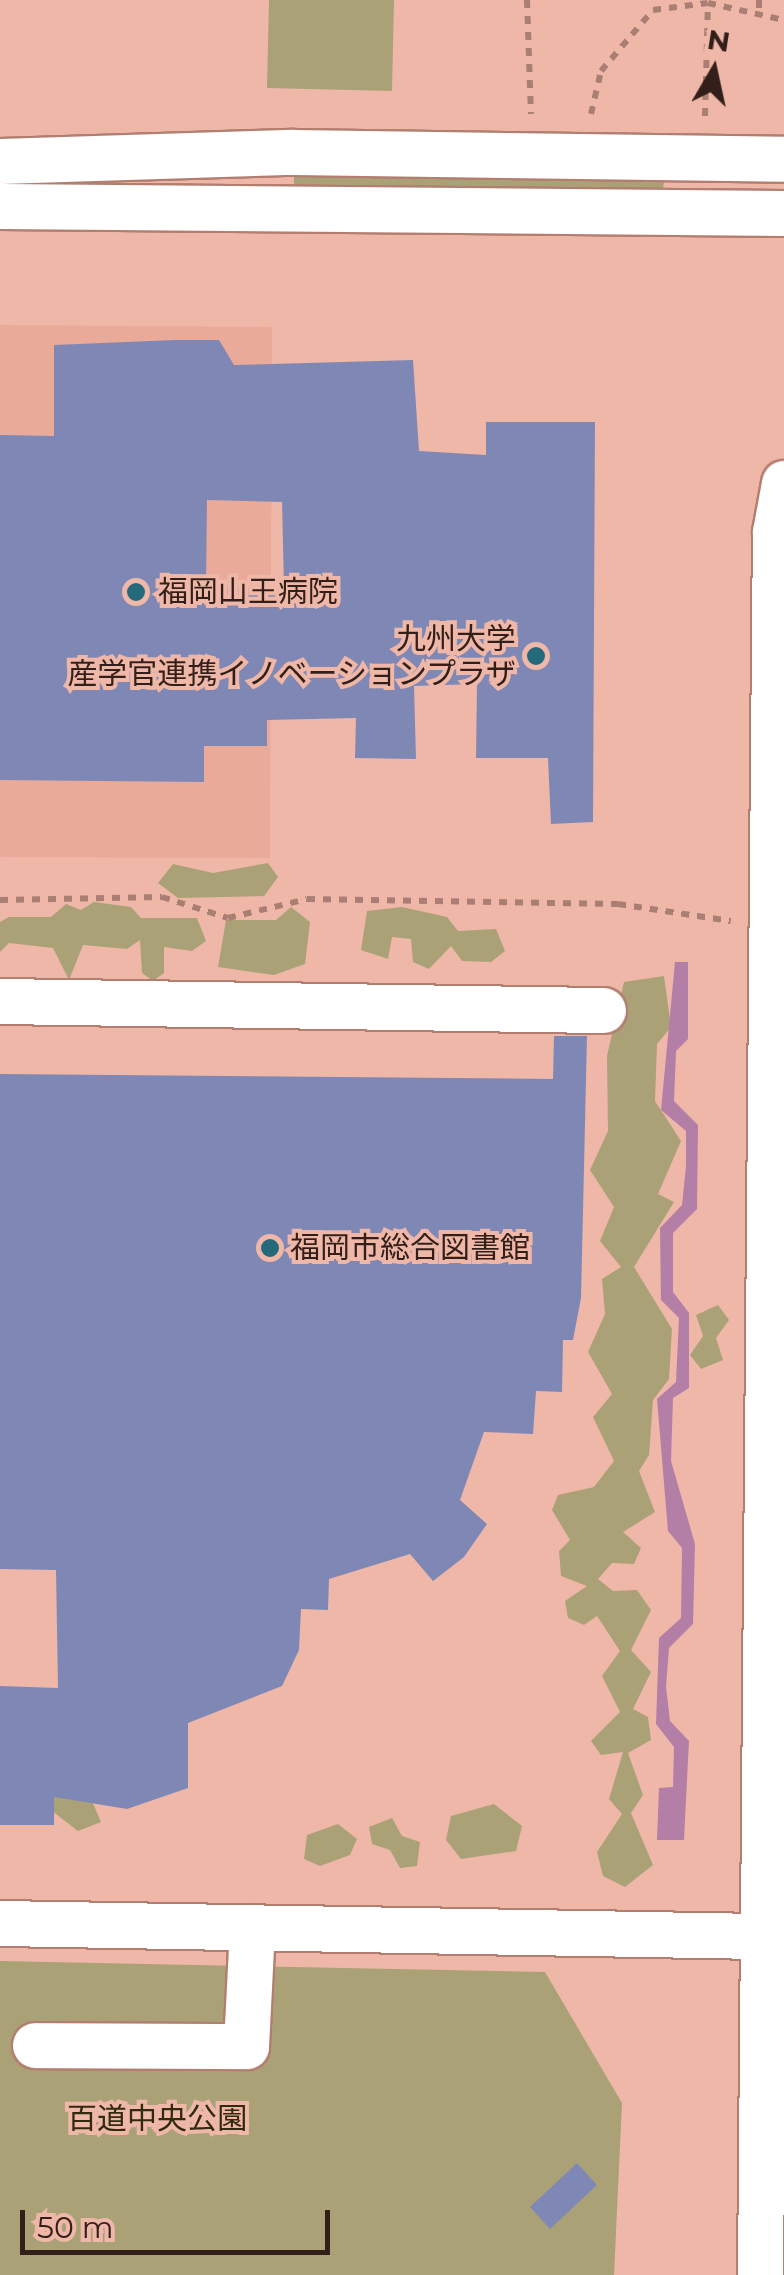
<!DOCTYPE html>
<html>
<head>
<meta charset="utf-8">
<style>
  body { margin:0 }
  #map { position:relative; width:784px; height:2275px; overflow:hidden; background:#efb7a8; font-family:Montserrat,"Noto Sans JP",sans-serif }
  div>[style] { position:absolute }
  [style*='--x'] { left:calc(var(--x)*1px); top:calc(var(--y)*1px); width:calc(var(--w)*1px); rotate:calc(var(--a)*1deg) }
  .built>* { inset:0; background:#e9aa99 }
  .green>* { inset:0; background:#aba177 }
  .water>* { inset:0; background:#b37fa6 }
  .building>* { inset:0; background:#7f88b5 }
  .path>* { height:6px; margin-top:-3px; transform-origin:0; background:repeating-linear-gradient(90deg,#a97e73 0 8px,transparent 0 16px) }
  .roads { filter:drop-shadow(2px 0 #b27e70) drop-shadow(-2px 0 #b27e70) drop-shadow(0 2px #b27e70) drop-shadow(0 -2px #b27e70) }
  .minor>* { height:45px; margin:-22.5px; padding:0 22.5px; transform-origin:22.5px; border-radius:22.5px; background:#fff }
  .dots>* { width:28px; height:28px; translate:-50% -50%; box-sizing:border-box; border:5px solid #efb7a8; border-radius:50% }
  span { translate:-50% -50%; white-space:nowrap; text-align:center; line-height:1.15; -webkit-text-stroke:8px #efb7a8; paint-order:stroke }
  .poi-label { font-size:30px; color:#331f19 }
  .left { translate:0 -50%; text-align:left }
  .right { translate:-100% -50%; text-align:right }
  .park-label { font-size:30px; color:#312a0e }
  .north { position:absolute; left:664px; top:20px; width:100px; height:100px; -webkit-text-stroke:8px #efb7a8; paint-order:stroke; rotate:9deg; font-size:28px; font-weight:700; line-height:40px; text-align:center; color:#331f19 }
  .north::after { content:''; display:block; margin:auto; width:35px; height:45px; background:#331f19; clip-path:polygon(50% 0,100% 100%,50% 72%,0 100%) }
  .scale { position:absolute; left:20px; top:2210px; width:310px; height:45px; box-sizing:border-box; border:5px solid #331f19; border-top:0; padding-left:12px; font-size:30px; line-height:35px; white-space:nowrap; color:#331f19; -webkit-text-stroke:8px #efb7a8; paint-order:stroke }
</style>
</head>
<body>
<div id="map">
  <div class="built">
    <i style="clip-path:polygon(0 325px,272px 327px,270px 858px,0 857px)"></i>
  </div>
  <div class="green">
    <i style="clip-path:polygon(269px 0,394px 0,392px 91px,267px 88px)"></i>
    <i style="clip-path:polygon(294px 176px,664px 181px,663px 190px,294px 185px)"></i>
    <i style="clip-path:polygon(268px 863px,278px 877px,264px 896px,178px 898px,158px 883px,173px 864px,213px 873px)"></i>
    <i style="clip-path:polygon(94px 902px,131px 907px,141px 918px,197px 918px,206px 941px,192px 951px,164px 947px,164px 973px,153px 981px,142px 973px,140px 940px,127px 949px,83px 945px,69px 980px,53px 948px,9px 943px,0 952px,0 922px,9px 917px,51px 917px,66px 904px,81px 910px)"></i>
    <i style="clip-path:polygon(291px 907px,310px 922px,305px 964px,274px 975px,218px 967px,226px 920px,276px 920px)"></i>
    <i style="clip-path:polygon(402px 907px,447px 917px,458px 931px,496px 929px,505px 951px,491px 962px,462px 961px,451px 946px,429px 969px,413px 962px,411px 939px,392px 937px,388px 959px,361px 950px,367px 911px)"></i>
    <i style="clip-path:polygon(664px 976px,671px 1027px,657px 1044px,655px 1101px,681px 1141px,658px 1194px,674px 1202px,634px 1267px,672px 1329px,669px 1379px,653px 1400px,649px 1455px,639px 1471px,655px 1512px,623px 1532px,641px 1548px,634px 1564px,612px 1563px,598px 1579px,613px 1591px,637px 1590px,651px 1610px,631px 1650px,651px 1672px,633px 1709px,648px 1717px,651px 1740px,628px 1753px,643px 1795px,631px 1813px,653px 1865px,625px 1887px,603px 1876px,597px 1852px,622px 1814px,609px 1799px,623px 1752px,601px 1755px,591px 1741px,620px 1712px,602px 1676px,620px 1651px,597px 1616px,584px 1625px,568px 1618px,565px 1601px,587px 1586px,561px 1576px,559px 1551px,570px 1540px,552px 1510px,558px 1495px,594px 1487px,614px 1461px,593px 1417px,612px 1394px,588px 1352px,605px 1314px,602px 1279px,621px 1267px,600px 1241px,614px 1207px,590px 1170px,608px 1131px,607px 1056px,624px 982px)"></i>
    <i style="clip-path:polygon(718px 1305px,729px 1320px,716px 1338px,723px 1360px,701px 1369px,690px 1355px,703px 1336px,696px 1315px)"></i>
    <i style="clip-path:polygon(50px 1794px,91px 1799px,101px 1822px,78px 1831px,52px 1811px)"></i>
    <i style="clip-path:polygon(494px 1804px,522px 1826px,516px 1851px,461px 1859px,446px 1840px,451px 1816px)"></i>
    <i style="clip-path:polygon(392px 1818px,402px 1836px,420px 1842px,417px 1866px,400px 1868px,390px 1850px,372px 1844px,369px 1827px)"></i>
    <i style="clip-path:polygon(338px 1824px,357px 1839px,350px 1855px,320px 1866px,304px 1859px,307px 1835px)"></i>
    <i style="clip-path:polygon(0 1961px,545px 1972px,622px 2103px,614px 2275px,0 2275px)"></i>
  </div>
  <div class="water">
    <i style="clip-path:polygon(675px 962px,688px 962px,688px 1039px,676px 1051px,674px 1101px,698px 1125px,697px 1209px,673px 1233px,673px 1292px,689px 1313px,689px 1388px,673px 1398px,671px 1461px,695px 1544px,693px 1624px,669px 1648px,666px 1687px,670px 1721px,689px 1741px,684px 1840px,657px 1840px,659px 1788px,673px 1787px,674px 1747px,656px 1724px,659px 1638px,681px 1618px,682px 1548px,668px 1531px,657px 1399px,676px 1382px,679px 1318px,661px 1300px,660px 1228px,682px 1205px,686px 1166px,686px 1131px,661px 1110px)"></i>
  </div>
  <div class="building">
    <i style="clip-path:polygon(evenodd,175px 340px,219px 340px,234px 365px,413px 360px,419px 451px,486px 455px,486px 422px,595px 422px,593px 822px,551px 824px,548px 758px,476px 758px,477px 684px,414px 686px,416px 759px,355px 758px,356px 718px,267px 720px,267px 746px,204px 746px,204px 782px,0 780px,0 435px,54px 436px,54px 345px,175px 340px,207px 500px,282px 502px,284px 587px,206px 587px,207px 500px)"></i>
    <i style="clip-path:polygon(554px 1036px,587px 1036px,581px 1298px,573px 1340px,563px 1340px,562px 1392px,536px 1391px,533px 1434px,484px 1432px,460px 1500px,487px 1524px,464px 1557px,433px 1581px,410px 1554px,329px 1579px,328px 1610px,301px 1609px,299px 1650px,282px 1686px,188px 1723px,188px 1788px,127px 1809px,54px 1797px,54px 1825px,0 1825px,0 1686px,58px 1688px,56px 1570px,0 1569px,0 1074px,553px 1079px)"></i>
    <i style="clip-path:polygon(577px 2163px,597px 2185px,550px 2229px,530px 2207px)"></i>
  </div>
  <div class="path">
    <i style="--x:527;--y:0;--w:114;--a:88"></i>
    <i style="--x:759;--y:0;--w:11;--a:90"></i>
    <i style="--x:591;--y:114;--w:44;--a:-76.9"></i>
    <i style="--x:601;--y:71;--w:80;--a:-49.6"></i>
    <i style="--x:653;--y:10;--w:55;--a:-7.3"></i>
    <i style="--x:708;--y:3;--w:78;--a:12.6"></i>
    <i style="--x:705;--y:116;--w:113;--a:-88.5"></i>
    <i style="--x:0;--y:900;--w:162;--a:-1.1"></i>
    <i style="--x:162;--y:897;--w:69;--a:17.7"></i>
    <i style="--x:228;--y:918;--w:81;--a:-13.5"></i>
    <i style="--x:307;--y:899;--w:311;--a:0.9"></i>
    <i style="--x:618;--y:904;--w:114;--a:8.6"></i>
  </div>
  <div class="roads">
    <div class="minor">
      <i style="--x:0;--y:161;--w:293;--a:-1.8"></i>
      <i style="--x:293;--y:152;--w:491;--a:0.8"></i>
      <i style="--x:0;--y:206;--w:784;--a:0.51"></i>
      <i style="--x:0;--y:1001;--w:603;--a:0.86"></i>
      <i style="--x:0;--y:1923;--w:763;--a:0.98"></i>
      <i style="--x:35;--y:2045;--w:211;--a:0.3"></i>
      <i style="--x:246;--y:2046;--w:119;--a:-87.1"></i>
      <i style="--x:760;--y:2275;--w:1743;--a:-89.51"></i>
      <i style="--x:775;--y:532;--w:50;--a:-79.6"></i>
    </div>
  </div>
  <div class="dots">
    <i style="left:136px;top:592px;background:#256a7a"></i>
    <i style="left:536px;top:656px;background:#256a7a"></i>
    <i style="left:270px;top:1248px;background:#256a7a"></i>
  </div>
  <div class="poi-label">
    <span class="left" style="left:158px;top:592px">福岡山王病院</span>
    <span class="right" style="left:516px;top:656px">九州大学<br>産学官連携イノベーションプラザ</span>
    <span class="left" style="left:290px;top:1248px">福岡市総合図書館</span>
  </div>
  <div class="park-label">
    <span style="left:157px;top:2119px">百道中央公園</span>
  </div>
  <div class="north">N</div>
  <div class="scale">50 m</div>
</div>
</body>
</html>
